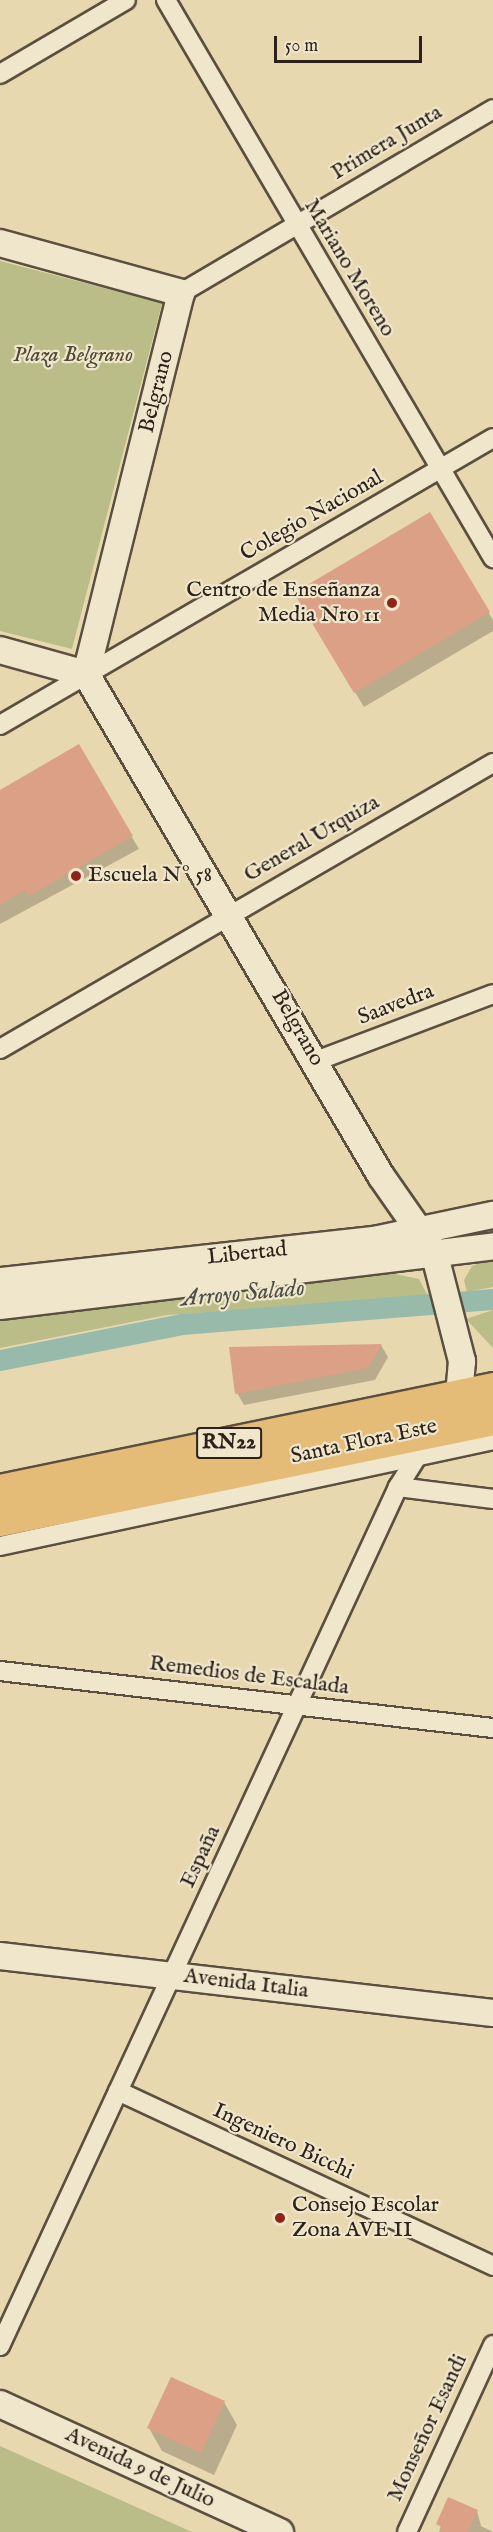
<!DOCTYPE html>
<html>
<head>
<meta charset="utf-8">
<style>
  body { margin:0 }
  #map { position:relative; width:493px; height:2532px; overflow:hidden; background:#e7d8af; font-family:"IM FELL English",serif }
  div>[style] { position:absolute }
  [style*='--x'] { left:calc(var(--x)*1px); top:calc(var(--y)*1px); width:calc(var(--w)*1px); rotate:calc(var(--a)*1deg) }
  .green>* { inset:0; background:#babd87 }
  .shadow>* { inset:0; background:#0003 }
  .canal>* { height:21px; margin:-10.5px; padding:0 10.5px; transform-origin:10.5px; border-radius:10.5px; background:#97baab }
  .building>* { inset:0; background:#dba085 }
  .roads { filter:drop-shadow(2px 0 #5b4f40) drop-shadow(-2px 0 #5b4f40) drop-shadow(0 2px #5b4f40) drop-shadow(0 -2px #5b4f40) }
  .street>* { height:18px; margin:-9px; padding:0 9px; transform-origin:9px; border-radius:9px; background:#efe6cb }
  .secondary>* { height:26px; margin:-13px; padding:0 13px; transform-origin:13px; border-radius:13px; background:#efe6cb }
  .highway>* { height:33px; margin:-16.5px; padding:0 16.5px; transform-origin:16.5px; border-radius:16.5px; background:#e4bc78 }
  .dots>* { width:16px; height:16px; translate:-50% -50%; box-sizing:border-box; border:3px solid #efe6cb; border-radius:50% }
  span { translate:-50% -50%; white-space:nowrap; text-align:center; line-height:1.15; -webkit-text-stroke:4.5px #efe6cb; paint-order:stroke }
  .shield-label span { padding:2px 4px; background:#efe6cb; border:2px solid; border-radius:4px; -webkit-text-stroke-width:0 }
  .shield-label { font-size:21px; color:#2c211b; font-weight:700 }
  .street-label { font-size:22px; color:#2c211b }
  .park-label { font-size:22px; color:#504836; font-style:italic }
  .poi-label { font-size:22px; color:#2c211b }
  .right { translate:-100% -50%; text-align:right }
  .left { translate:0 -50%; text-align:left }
  .water-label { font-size:24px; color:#4c4f46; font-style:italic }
  .scale { position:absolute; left:274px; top:36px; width:148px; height:27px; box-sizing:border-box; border:3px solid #2c211b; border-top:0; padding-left:8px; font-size:18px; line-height:21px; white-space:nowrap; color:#2c211b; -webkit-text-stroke:4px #efe6cb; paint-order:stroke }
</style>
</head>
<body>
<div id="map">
  <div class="green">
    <i style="clip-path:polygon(0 261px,162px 303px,72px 649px,0 631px)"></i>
    <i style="clip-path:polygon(493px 1257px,493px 1287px,467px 1292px,464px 1280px,472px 1266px)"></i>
    <i style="clip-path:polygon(385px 1272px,419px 1279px,432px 1304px,375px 1301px,167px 1315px,0 1348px,0 1317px)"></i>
    <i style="clip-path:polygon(493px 1310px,493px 1348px,466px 1319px)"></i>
    <i style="clip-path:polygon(0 2446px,192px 2532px,0 2532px)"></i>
  </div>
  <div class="shadow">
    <i style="clip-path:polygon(430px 514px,493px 620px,493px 631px,364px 707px,296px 594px)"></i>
    <i style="clip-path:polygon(78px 746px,139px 849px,0 924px,0 794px)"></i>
    <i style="clip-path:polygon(381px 1345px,388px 1357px,375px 1380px,244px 1405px,237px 1393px)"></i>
    <i style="clip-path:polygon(224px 2402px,237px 2425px,214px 2475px,162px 2451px,149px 2428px)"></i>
    <i style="clip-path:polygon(449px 2499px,477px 2511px,481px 2526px,493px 2532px,439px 2532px)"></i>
  </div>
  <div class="canal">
    <i style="--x:0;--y:1360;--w:186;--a:-11.2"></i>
    <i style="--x:182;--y:1324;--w:312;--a:-4.6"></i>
  </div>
  <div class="building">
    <i style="clip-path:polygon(430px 512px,490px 612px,354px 693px,294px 593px)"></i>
    <i style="clip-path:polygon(79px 744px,133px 836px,29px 896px,25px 890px,0 905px,0 790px)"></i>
    <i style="clip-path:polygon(382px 1344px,368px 1368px,235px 1394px,229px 1347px)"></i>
    <i style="clip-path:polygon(171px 2377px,225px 2401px,201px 2453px,147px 2428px)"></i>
    <i style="clip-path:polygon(448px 2497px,478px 2510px,468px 2532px,440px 2532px,442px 2527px,436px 2524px)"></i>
  </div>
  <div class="roads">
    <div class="street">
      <i style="--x:166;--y:0;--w:647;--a:59.63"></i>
      <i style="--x:0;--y:74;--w:146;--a:-30.4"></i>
      <i style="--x:181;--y:293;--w:362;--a:-30.5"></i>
      <i style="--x:0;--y:725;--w:570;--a:-30.21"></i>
      <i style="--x:0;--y:1049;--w:570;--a:-30.12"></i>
      <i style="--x:316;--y:1061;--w:189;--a:-20.7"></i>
      <i style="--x:398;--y:1487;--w:96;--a:7.2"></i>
      <i style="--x:0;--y:1546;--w:504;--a:-12.13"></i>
      <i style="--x:0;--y:1671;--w:496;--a:6.6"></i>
      <i style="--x:118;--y:2091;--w:414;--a:25"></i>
      <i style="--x:0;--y:2346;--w:947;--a:-65.14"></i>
      <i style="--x:398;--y:1487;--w:64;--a:-57.8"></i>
      <i style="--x:407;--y:2532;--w:206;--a:-65.3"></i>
    </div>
    <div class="secondary">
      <i style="--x:0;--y:243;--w:188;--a:15.4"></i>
      <i style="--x:181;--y:293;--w:393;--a:104"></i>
      <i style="--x:86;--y:674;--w:89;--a:-164.4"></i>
      <i style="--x:86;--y:674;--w:582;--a:59.56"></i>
      <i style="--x:381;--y:1176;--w:93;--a:55.1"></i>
      <i style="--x:434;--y:1252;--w:113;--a:75.6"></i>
      <i style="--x:462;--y:1361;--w:35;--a:95"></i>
      <i style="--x:0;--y:1281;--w:376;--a:-6.3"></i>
      <i style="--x:374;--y:1240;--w:122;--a:-11.9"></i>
      <i style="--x:0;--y:1306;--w:497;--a:-6.9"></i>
      <i style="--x:0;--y:1956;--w:496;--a:6.6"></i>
      <i style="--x:0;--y:2404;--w:308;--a:24.6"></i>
    </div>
    <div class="highway">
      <i style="--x:0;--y:1491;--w:503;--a:-11.69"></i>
      <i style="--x:0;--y:1519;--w:503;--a:-11.58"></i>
    </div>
  </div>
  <div class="dots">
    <i style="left:392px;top:603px;background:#8f2418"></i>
    <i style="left:76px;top:876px;background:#8f2418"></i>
    <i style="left:280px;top:2218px;background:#8f2418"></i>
  </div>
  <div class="shield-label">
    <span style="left:229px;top:1443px">RN22</span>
  </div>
  <div class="street-label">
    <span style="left:387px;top:143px;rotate:-31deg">Primera Junta</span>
    <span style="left:349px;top:268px;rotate:59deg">Mariano Moreno</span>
    <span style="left:157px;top:392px;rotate:-76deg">Belgrano</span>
    <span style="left:312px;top:516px;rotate:-30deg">Colegio Nacional</span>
    <span style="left:312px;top:839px;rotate:-30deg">General Urquiza</span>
    <span style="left:396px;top:1005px;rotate:-21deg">Saavedra</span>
    <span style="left:297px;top:1028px;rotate:60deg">Belgrano</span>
    <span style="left:247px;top:1254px;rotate:-6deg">Libertad</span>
    <span style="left:364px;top:1442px;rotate:-12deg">Santa Flora Este</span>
    <span style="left:249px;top:1676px;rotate:7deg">Remedios de Escalada</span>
    <span style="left:201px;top:1857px;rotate:-65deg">España</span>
    <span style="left:246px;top:1984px;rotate:7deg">Avenida Italia</span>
    <span style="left:283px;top:2142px;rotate:25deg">Ingeniero Bicchi</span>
    <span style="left:428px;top:2428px;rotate:-65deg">Monseñor Esandi</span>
    <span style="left:140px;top:2468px;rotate:25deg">Avenida 9 de Julio</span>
  </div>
  <div class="park-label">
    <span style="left:73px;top:356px">Plaza Belgrano</span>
  </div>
  <div class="poi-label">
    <span class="right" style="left:380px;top:603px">Centro de Enseñanza<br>Media Nro 11</span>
    <span class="left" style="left:88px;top:876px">Escuela Nº 58</span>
    <span class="left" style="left:292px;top:2218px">Consejo Escolar<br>Zona AVE II</span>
  </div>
  <div class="water-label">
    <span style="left:243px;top:1294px;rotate:-5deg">Arroyo Salado</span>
  </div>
  <div class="scale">50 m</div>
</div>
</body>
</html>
